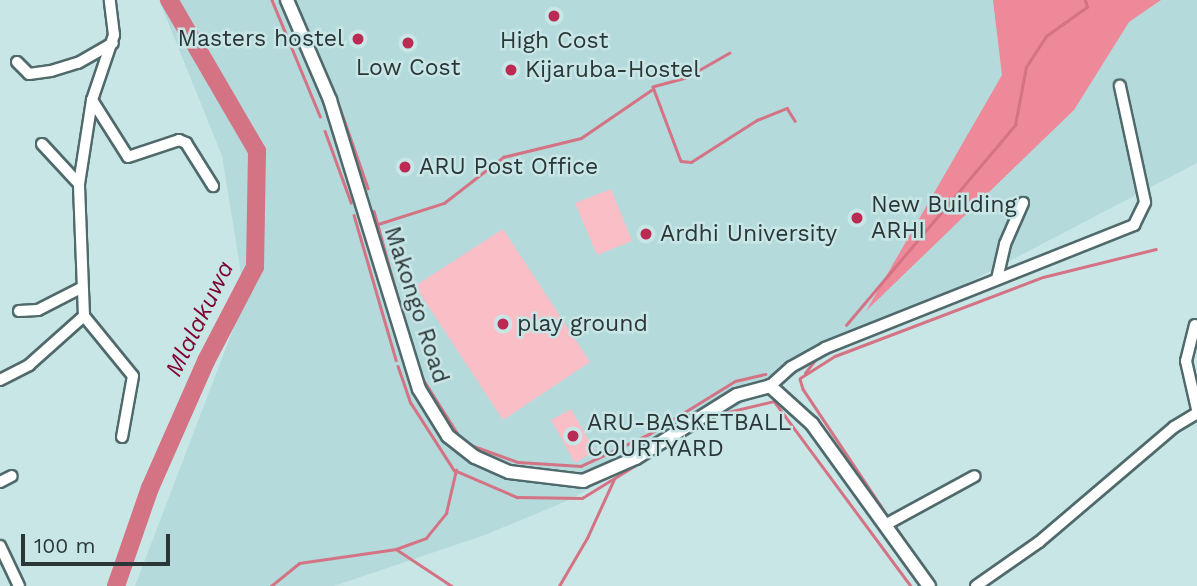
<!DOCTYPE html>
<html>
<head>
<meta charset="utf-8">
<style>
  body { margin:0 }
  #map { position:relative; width:1197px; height:586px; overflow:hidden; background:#c9e6e7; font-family:"Work Sans",sans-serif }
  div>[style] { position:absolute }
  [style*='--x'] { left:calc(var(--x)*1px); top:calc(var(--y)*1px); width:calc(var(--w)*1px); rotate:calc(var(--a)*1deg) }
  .built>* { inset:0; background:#b4dadc }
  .green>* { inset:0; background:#fabec6 }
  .forest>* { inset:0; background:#ed8999 }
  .stream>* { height:2.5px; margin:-1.25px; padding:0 1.25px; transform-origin:1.25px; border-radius:1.25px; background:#d47384 }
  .river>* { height:18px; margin:-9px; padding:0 9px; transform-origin:9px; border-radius:9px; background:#d47384 }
  .roads { filter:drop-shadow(2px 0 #506a6c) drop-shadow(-2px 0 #506a6c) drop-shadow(0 2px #506a6c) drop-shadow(0 -2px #506a6c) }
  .minor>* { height:10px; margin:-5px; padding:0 5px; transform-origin:5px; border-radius:5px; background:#fff }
  .tertiary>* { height:12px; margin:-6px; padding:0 6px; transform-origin:6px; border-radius:6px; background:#fff }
  .dots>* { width:19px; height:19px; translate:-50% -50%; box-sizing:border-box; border:4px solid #c9e6e7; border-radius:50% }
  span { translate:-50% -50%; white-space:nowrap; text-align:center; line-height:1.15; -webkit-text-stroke:5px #c9e6e7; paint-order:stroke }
  .poi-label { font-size:23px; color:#2b3737 }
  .right { translate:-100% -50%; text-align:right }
  .left { translate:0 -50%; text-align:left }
  .street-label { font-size:23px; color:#2b3737 }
  .water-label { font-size:24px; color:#7f0030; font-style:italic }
  .scale { position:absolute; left:21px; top:534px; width:149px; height:32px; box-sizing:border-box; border:4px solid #2b3737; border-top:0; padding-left:9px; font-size:21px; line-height:24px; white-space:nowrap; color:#2b3737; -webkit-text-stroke:5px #c9e6e7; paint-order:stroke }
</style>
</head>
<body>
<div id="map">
  <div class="built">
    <i style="clip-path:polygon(159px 0,1197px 0,1197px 163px,832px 354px,569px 500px,485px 535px,334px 586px,135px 586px,245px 298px,222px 156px)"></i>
  </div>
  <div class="green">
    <i style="clip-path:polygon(611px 189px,632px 241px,597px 255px,575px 203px)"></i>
    <i style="clip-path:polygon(503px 229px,590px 362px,503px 420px,415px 286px)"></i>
    <i style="clip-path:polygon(571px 409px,595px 451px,575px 463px,551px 420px)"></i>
  </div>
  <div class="forest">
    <i style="clip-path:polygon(993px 0,1161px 0,1129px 22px,1074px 110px,866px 311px,1002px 75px)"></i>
  </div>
  <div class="stream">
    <i style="--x:272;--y:0;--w:126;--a:67.5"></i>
    <i style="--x:730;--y:53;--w:51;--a:150.4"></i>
    <i style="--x:686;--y:78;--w:34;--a:165"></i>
    <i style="--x:653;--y:87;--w:79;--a:69.3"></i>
    <i style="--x:681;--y:161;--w:10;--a:6"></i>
    <i style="--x:691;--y:162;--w:78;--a:-32.5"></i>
    <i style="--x:757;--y:120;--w:32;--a:-22"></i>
    <i style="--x:787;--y:108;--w:15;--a:58"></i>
    <i style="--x:340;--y:108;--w:85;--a:70.7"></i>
    <i style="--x:325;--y:131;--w:76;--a:69.9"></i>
    <i style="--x:374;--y:211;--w:113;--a:74.6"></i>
    <i style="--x:354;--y:215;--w:151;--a:73.8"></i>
    <i style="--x:378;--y:224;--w:69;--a:-17.7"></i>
    <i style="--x:444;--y:203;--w:75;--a:-37.9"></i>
    <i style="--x:503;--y:157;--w:80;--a:-13.7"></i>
    <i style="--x:581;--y:138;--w:85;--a:-34.4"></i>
    <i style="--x:846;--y:325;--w:262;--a:-49.8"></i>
    <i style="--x:1015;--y:125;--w:59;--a:-79.3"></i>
    <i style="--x:1026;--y:67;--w:37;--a:-57"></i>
    <i style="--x:1046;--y:36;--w:50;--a:-35.3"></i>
    <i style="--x:1087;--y:7;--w:7;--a:-106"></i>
    <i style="--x:398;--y:366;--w:39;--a:71"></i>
    <i style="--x:411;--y:403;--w:80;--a:57.3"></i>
    <i style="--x:454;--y:470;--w:69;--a:23.2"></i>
    <i style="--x:517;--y:497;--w:65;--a:0.9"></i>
    <i style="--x:582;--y:498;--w:119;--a:-31.5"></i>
    <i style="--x:805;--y:373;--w:18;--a:-52"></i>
    <i style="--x:421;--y:376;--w:75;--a:57.6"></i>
    <i style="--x:800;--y:378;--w:41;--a:-32.2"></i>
    <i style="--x:835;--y:356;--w:222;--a:-20.8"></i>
    <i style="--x:1043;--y:277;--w:116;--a:-13.9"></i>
    <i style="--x:800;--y:379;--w:10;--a:73"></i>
    <i style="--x:803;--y:389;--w:155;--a:56.3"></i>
    <i style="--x:715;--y:415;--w:61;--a:-13.3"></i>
    <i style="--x:774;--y:401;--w:230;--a:53.5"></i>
    <i style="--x:468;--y:444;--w:53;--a:19.8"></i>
    <i style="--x:518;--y:462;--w:63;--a:3.6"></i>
    <i style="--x:581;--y:466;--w:75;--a:-25.2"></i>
    <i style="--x:649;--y:434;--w:101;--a:-31.6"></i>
    <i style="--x:735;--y:381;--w:31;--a:-13"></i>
    <i style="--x:893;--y:523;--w:53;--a:55.7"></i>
    <i style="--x:396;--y:549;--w:32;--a:-20"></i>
    <i style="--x:426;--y:538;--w:32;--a:-51"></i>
    <i style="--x:446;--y:513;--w:44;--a:-76.9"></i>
    <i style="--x:271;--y:586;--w:36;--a:-39"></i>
    <i style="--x:299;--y:563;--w:98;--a:-8.2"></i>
    <i style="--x:396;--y:549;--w:67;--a:33.5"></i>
    <i style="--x:559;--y:586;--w:56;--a:-59.7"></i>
    <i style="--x:587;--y:538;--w:65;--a:-65.4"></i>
  </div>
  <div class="river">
    <i style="--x:116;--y:586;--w:104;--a:-70.9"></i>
    <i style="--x:150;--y:488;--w:139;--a:-66.2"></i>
    <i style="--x:206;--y:361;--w:106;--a:-62.5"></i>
    <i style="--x:255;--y:267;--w:116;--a:-89"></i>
    <i style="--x:257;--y:151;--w:175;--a:-120.2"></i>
  </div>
  <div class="roads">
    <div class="minor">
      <i style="--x:17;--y:62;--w:17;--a:45"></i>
      <i style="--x:29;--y:74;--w:22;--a:-8"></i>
      <i style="--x:51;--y:71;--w:28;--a:-17"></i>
      <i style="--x:78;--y:63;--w:40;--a:-29.7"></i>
      <i style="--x:92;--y:100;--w:67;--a:57.7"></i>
      <i style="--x:128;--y:157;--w:54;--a:-18.4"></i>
      <i style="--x:179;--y:140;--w:8;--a:23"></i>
      <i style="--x:186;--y:143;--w:51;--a:57.9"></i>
      <i style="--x:42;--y:144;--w:54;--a:47.2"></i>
      <i style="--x:997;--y:279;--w:36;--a:-77"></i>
      <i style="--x:1005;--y:244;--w:45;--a:-66.3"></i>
      <i style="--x:19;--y:311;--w:19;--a:-3"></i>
      <i style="--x:38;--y:310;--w:48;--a:-27.1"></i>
      <i style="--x:84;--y:316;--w:77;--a:50.8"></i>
      <i style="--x:133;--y:376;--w:62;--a:100.2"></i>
      <i style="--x:1195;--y:325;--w:37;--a:104"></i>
      <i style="--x:1186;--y:361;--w:49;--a:77.1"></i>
      <i style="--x:0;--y:380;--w:33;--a:-27"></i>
      <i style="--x:29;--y:365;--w:74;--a:-41.7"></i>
      <i style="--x:84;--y:316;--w:132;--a:-92.2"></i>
      <i style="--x:79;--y:184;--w:85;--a:-81.2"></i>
      <i style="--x:92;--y:100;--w:69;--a:-71.3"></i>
      <i style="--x:114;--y:35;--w:35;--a:-97"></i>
      <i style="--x:770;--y:386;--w:28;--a:-42"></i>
      <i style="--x:791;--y:367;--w:39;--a:-29"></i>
      <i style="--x:825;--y:348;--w:333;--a:-21.7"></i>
      <i style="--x:1134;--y:225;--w:25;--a:-64"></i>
      <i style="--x:1145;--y:202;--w:119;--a:-102.2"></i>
      <i style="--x:0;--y:482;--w:13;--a:-27"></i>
      <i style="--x:885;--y:525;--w:102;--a:-28.6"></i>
      <i style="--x:0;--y:546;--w:44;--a:64.6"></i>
      <i style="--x:976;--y:586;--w:77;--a:-34.9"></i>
      <i style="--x:1039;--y:542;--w:177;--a:-40.4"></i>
      <i style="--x:1174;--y:427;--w:27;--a:-31"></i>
    </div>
    <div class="tertiary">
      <i style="--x:287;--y:0;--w:109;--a:66.7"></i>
      <i style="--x:330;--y:100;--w:302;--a:72.9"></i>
      <i style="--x:419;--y:389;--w:55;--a:58.3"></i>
      <i style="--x:448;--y:436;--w:34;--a:38"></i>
      <i style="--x:475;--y:457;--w:37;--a:24"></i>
      <i style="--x:509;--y:472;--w:75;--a:6.9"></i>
      <i style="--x:583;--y:481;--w:58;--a:-23.5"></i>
      <i style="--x:636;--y:458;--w:119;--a:-32"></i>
      <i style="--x:737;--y:395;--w:34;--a:-15"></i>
      <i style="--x:770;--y:386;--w:57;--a:42.1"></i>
      <i style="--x:812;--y:424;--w:200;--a:54.2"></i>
    </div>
  </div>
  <div class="dots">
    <i style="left:554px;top:16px;background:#ba2a53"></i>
    <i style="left:358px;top:39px;background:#ba2a53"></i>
    <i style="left:408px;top:43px;background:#ba2a53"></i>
    <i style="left:511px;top:70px;background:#ba2a53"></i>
    <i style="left:405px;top:167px;background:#ba2a53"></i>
    <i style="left:857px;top:218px;background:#ba2a53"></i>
    <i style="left:646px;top:234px;background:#ba2a53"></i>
    <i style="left:503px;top:324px;background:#ba2a53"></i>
    <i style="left:573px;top:436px;background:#ba2a53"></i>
  </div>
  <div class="poi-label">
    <span class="right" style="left:344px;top:39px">Masters hostel</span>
    <span style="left:554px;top:41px">High Cost</span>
    <span style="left:408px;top:68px">Low Cost</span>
    <span class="left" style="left:525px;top:70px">Kijaruba-Hostel</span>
    <span class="left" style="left:419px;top:167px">ARU Post Office</span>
    <span class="left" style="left:871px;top:218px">New Building<br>ARHI</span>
    <span class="left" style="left:660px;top:234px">Ardhi University</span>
    <span class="left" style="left:517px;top:324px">play ground</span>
    <span class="left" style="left:587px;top:436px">ARU-BASKETBALL<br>COURTYARD</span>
  </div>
  <div class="street-label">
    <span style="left:416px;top:305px;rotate:72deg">Makongo Road</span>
  </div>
  <div class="water-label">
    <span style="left:200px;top:319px;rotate:-64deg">Mlalakuwa</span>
  </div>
  <div class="scale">100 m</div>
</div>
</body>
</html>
